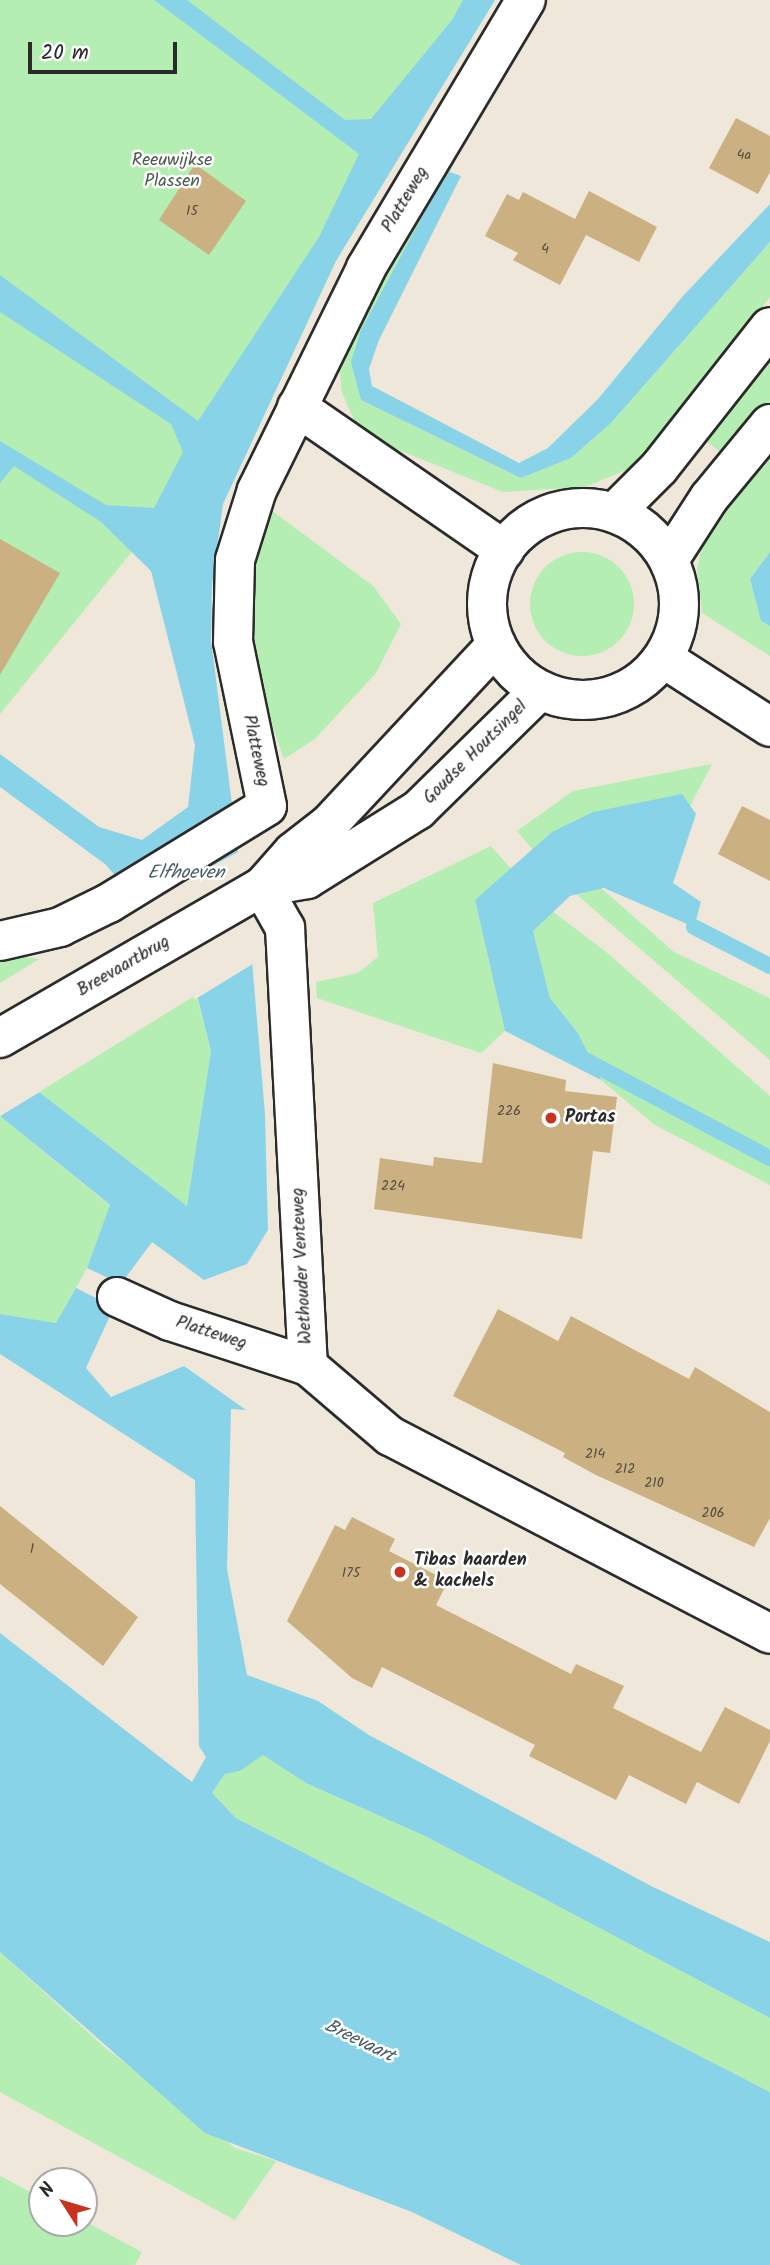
<!DOCTYPE html>
<html>
<head>
<meta charset="utf-8">
<style>
  body { margin:0 }
  #map { position:relative; width:770px; height:2265px; overflow:hidden; background:#efe7d9; font-family:Kalam,sans-serif }
  div>[style] { position:absolute }
  [style*='--x'] { left:calc(var(--x)*1px); top:calc(var(--y)*1px); width:calc(var(--w)*1px); rotate:calc(var(--a)*1deg) }
  .green>* { inset:0; background:#b4eeb2 }
  .round { border-radius:50% }
  .water>* { inset:0; background:#89d3e9 }
  .pier>* { inset:0; background:#efe7d9 }
  .stream>* { height:16px; margin:-8px; padding:0 8px; transform-origin:8px; border-radius:8px; background:#89d3e9 }
  .building>* { inset:0; background:#cbb081 }
  .roads { filter:drop-shadow(2px 0 #2b2b2b) drop-shadow(-2px 0 #2b2b2b) drop-shadow(0 2px #2b2b2b) drop-shadow(0 -2px #2b2b2b) }
  .minor>* { height:38px; margin:-19px; padding:0 19px; transform-origin:19px; border-radius:19px; background:#fff }
  .major>* { height:38px; margin:-19px; padding:0 19px; transform-origin:19px; border-radius:19px; background:#fff }
  .major>.ring { margin:-19px; padding:0; box-sizing:content-box; background:none; border:38px solid #fff; border-radius:50% }
  .dots>* { width:19px; height:19px; translate:-50% -50%; box-sizing:border-box; border:4px solid #fff; border-radius:50% }
  span { translate:-50% -50%; white-space:nowrap; text-align:center; line-height:1.15; -webkit-text-stroke:5px #fff; paint-order:stroke }
  .number-label { font-size:14px; color:#534c40 }
  .number-label span { -webkit-text-stroke-width:0 }
  .park-label { font-size:18px; color:#4d5c4d }
  .street-label { font-size:18px; color:#2b2b2b }
  .poi-label { font-size:18px; color:#2b2b2b; font-weight:700 }
  .left { translate:0 -50%; text-align:left }
  .water-label { font-size:19px; color:#475d64; font-style:italic }
  .north { position:absolute; left:28px; top:2167px; width:70px; height:70px; box-sizing:border-box; background:#fff; border:2px solid #aaa; border-radius:50%; rotate:307deg; font-size:19px; font-weight:700; line-height:28px; text-align:center; color:#2b2b2b }
  .north::after { content:''; display:block; margin:auto; width:24px; height:32px; background:#c8321e; clip-path:polygon(50% 0,100% 100%,50% 72%,0 100%) }
  .scale { position:absolute; left:28px; top:42px; width:149px; height:32px; box-sizing:border-box; border:4px solid #2b2b2b; border-top:0; padding-left:9px; font-size:21px; line-height:24px; white-space:nowrap; color:#2b2b2b; -webkit-text-stroke:5px #fff; paint-order:stroke }
</style>
</head>
<body>
<div id="map">
  <div class="green">
    <i style="clip-path:polygon(0 0,484px 0,216px 448px,0 714px)"></i>
    <i style="clip-path:polygon(446px 154px,455px 162px,361px 330px,361px 400px,521px 478px,571px 458px,611px 423px,770px 242px,770px 297px,672px 429px,636px 466px,585px 487px,503px 492px,391px 447px,356px 424px,342px 393px,338px 355px)"></i>
    <i style="clip-path:polygon(770px 351px,770px 403px,719px 451px,702px 438px)"></i>
    <i style="clip-path:polygon(770px 446px,770px 552px,750px 579px,761px 621px,770px 626px,770px 656px,702px 613px,697px 569px,706px 528px)"></i>
    <i style="clip-path:polygon(263px 504px,373px 586px,401px 624px,376px 673px,315px 739px,284px 759px,253px 670px,241px 570px)"></i>
    <i class="round" style="left:530px;top:552px;width:104px;height:104px"></i>
    <i style="clip-path:polygon(712px 764px,689px 808px,552px 832px,534px 851px,517px 831px,573px 791px)"></i>
    <i style="clip-path:polygon(491px 846px,512px 870px,475px 900px,505px 1031px,481px 1053px,317px 998px,316px 982px,358px 973px,378px 957px,373px 903px)"></i>
    <i style="clip-path:polygon(601px 888px,674px 952px,770px 998px,770px 1060px,577px 895px)"></i>
    <i style="clip-path:polygon(552px 911px,605px 951px,770px 1096px,770px 1185px,655px 1125px,601px 1080px,578px 1033px,550px 998px,533px 931px)"></i>
    <i style="clip-path:polygon(0 953px,39px 959px,0 983px)"></i>
    <i style="clip-path:polygon(196px 995px,211px 1051px,187px 1206px,39px 1092px)"></i>
    <i style="clip-path:polygon(0 1116px,110px 1206px,87px 1268px,56px 1323px,0 1314px)"></i>
    <i style="clip-path:polygon(263px 1754px,306px 1783px,425px 1836px,770px 2018px,770px 2092px,236px 1818px,212px 1793px,225px 1774px,240px 1771px)"></i>
    <i style="clip-path:polygon(0 1952px,103px 2046px,235px 2148px,276px 2161px,235px 2220px,0 2092px)"></i>
    <i style="clip-path:polygon(0 2176px,42px 2198px,42px 2223px,84px 2221px,142px 2252px,135px 2265px,0 2265px)"></i>
  </div>
  <div class="water">
    <i style="clip-path:polygon(154px 0,187px 0,345px 120px,371px 119px,452px 20px,463px 0,495px 0,336px 261px,223px 504px,212px 585px,211px 640px,252px 961px,265px 1114px,268px 1230px,247px 1264px,204px 1280px,152px 1242px,121px 1284px,87px 1268px,110px 1205px,0 1116px,39px 1092px,187px 1206px,211px 1051px,187px 956px,105px 864px,0 787px,0 754px,99px 827px,142px 840px,188px 807px,195px 745px,151px 571px,101px 522px,14px 466px,0 483px,0 441px,106px 505px,154px 508px,183px 452px,171px 424px,0 312px,0 275px,198px 421px,319px 237px,359px 154px)"></i>
    <i style="clip-path:polygon(447px 171px,461px 176px,379px 340px,369px 369px,372px 386px,519px 463px,548px 448px,598px 399px,683px 296px,770px 204px,770px 242px,611px 423px,571px 458px,521px 478px,361px 400px,351px 362px,361px 330px)"></i>
    <i style="clip-path:polygon(770px 552px,770px 626px,761px 621px,750px 579px)"></i>
    <i style="clip-path:polygon(682px 794px,696px 814px,673px 883px,701px 902px,694px 927px,604px 888px,570px 896px,533px 931px,550px 998px,578px 1033px,601px 1080px,505px 1031px,475px 900px,552px 832px,593px 812px)"></i>
    <i style="clip-path:polygon(76px 1288px,114px 1307px,86px 1368px,111px 1397px,184px 1366px,246px 1410px,231px 1409px,227px 1569px,247px 1675px,318px 1701px,369px 1735px,653px 1887px,770px 1942px,770px 2018px,425px 1836px,306px 1783px,263px 1755px,240px 1771px,225px 1774px,212px 1793px,236px 1818px,770px 2092px,770px 2265px,521px 2265px,412px 2212px,205px 2133px,0 1952px,0 1633px,192px 1782px,206px 1757px,199px 1746px,195px 1480px,0 1354px,0 1314px,56px 1323px)"></i>
  </div>
  <div class="pier">
    <i style="clip-path:polygon(240px 851px,256px 962px,194px 1000px,184px 957px,138px 906px)"></i>
    <i style="clip-path:polygon(0 1055px,43px 1090px,0 1116px)"></i>
  </div>
  <div class="stream">
    <i style="--x:694;--y:927;--w:85;--a:27.2"></i>
    <i style="--x:574;--y:1054;--w:222;--a:28"></i>
  </div>
  <div class="building">
    <i style="clip-path:polygon(736px 118px,770px 136px,770px 172px,758px 194px,709px 168px)"></i>
    <i style="clip-path:polygon(195px 164px,246px 201px,209px 255px,159px 220px)"></i>
    <i style="clip-path:polygon(589px 191px,657px 227px,639px 262px,586px 235px,560px 285px,513px 260px,518px 253px,485px 236px,507px 194px,519px 200px,523px 192px,575px 219px)"></i>
    <i style="clip-path:polygon(0 539px,60px 573px,0 675px)"></i>
    <i style="clip-path:polygon(742px 806px,770px 820px,770px 881px,718px 854px)"></i>
    <i style="clip-path:polygon(493px 1063px,566px 1080px,565px 1091px,617px 1097px,610px 1153px,593px 1151px,582px 1239px,374px 1209px,380px 1158px,433px 1166px,434px 1157px,482px 1163px)"></i>
    <i style="clip-path:polygon(498px 1309px,558px 1341px,571px 1316px,689px 1379px,695px 1367px,770px 1412px,770px 1518px,754px 1547px,596px 1475px,563px 1457px,565px 1453px,453px 1396px)"></i>
    <i style="clip-path:polygon(0 1506px,138px 1617px,103px 1666px,0 1584px)"></i>
    <i style="clip-path:polygon(352px 1517px,395px 1539px,389px 1551px,448px 1581px,436px 1605px,571px 1674px,576px 1664px,624px 1686px,613px 1708px,701px 1752px,725px 1707px,770px 1730px,770px 1741px,739px 1804px,697px 1782px,686px 1804px,629px 1775px,616px 1800px,529px 1756px,535px 1745px,382px 1667px,372px 1688px,352px 1678px,287px 1621px,335px 1525px,345px 1530px)"></i>
  </div>
  <div class="roads">
    <div class="minor">
      <i style="--x:297;--y:407;--w:252;--a:34.6"></i>
      <i style="--x:663;--y:658;--w:127;--a:32.8"></i>
      <i style="--x:262;--y:887;--w:47;--a:60.7"></i>
      <i style="--x:285;--y:928;--w:439;--a:87"></i>
      <i style="--x:0;--y:941;--w:62;--a:-13.1"></i>
      <i style="--x:60;--y:927;--w:55;--a:-26.1"></i>
      <i style="--x:109;--y:903;--w:185;--a:-31.5"></i>
      <i style="--x:267;--y:806;--w:167;--a:-101.7"></i>
      <i style="--x:233;--y:642;--w:82;--a:-88.6"></i>
      <i style="--x:235;--y:560;--w:73;--a:-72.6"></i>
      <i style="--x:257;--y:490;--w:247;--a:-63.8"></i>
      <i style="--x:366;--y:268;--w:312;--a:-59.2"></i>
      <i style="--x:117;--y:1297;--w:58;--a:24.4"></i>
      <i style="--x:170;--y:1321;--w:145;--a:18.1"></i>
      <i style="--x:308;--y:1366;--w:108;--a:40.5"></i>
      <i style="--x:390;--y:1436;--w:428;--a:27.5"></i>
    </div>
    <div class="major">
      <i class="ring" style="left:487px;top:508px;width:154px;height:154px"></i>
      <i style="--x:614;--y:513;--w:64;--a:-45"></i>
      <i style="--x:659;--y:468;--w:179;--a:-51.8"></i>
      <i style="--x:669;--y:560;--w:74;--a:-57.2"></i>
      <i style="--x:709;--y:498;--w:96;--a:-50.5"></i>
      <i style="--x:262;--y:887;--w:46;--a:-10.1"></i>
      <i style="--x:307;--y:879;--w:131;--a:-31.9"></i>
      <i style="--x:418;--y:810;--w:171;--a:-44.5"></i>
      <i style="--x:0;--y:1038;--w:302;--a:-30"></i>
      <i style="--x:262;--y:887;--w:47;--a:-48.5"></i>
      <i style="--x:293;--y:852;--w:46;--a:-37.9"></i>
      <i style="--x:329;--y:824;--w:245;--a:-47"></i>
    </div>
  </div>
  <div class="dots">
    <i style="left:551px;top:1118px;background:#c8321e"></i>
    <i style="left:400px;top:1572px;background:#c8321e"></i>
  </div>
  <div class="number-label">
    <span style="left:744px;top:155px">4a</span>
    <span style="left:192px;top:211px">15</span>
    <span style="left:545px;top:249px">4</span>
    <span style="left:509px;top:1111px">226</span>
    <span style="left:393px;top:1186px">224</span>
    <span style="left:595px;top:1454px">214</span>
    <span style="left:625px;top:1469px">212</span>
    <span style="left:654px;top:1483px">210</span>
    <span style="left:713px;top:1513px">206</span>
    <span style="left:32px;top:1549px">1</span>
    <span style="left:351px;top:1573px">175</span>
  </div>
  <div class="park-label">
    <span style="left:172px;top:172px">Reeuwijkse<br>Plassen</span>
  </div>
  <div class="street-label">
    <span style="left:406px;top:200px;rotate:-59deg">Platteweg</span>
    <span style="left:255px;top:751px;rotate:78deg">Platteweg</span>
    <span style="left:476px;top:753px;rotate:-45deg">Goudse Houtsingel</span>
    <span style="left:124px;top:967px;rotate:-30deg">Breevaartbrug</span>
    <span style="left:303px;top:1266px;rotate:-93deg">Wethouder Venteweg</span>
    <span style="left:211px;top:1334px;rotate:18deg">Platteweg</span>
  </div>
  <div class="poi-label">
    <span class="left" style="left:565px;top:1118px">Portas</span>
    <span class="left" style="left:414px;top:1572px">Tibas haarden<br>&amp; kachels</span>
  </div>
  <div class="water-label">
    <span style="left:186px;top:874px">Elfhoeven</span>
    <span style="left:359px;top:2042px;rotate:26deg">Breevaart</span>
  </div>
  <div class="north">N</div>
  <div class="scale">20 m</div>
</div>
</body>
</html>
